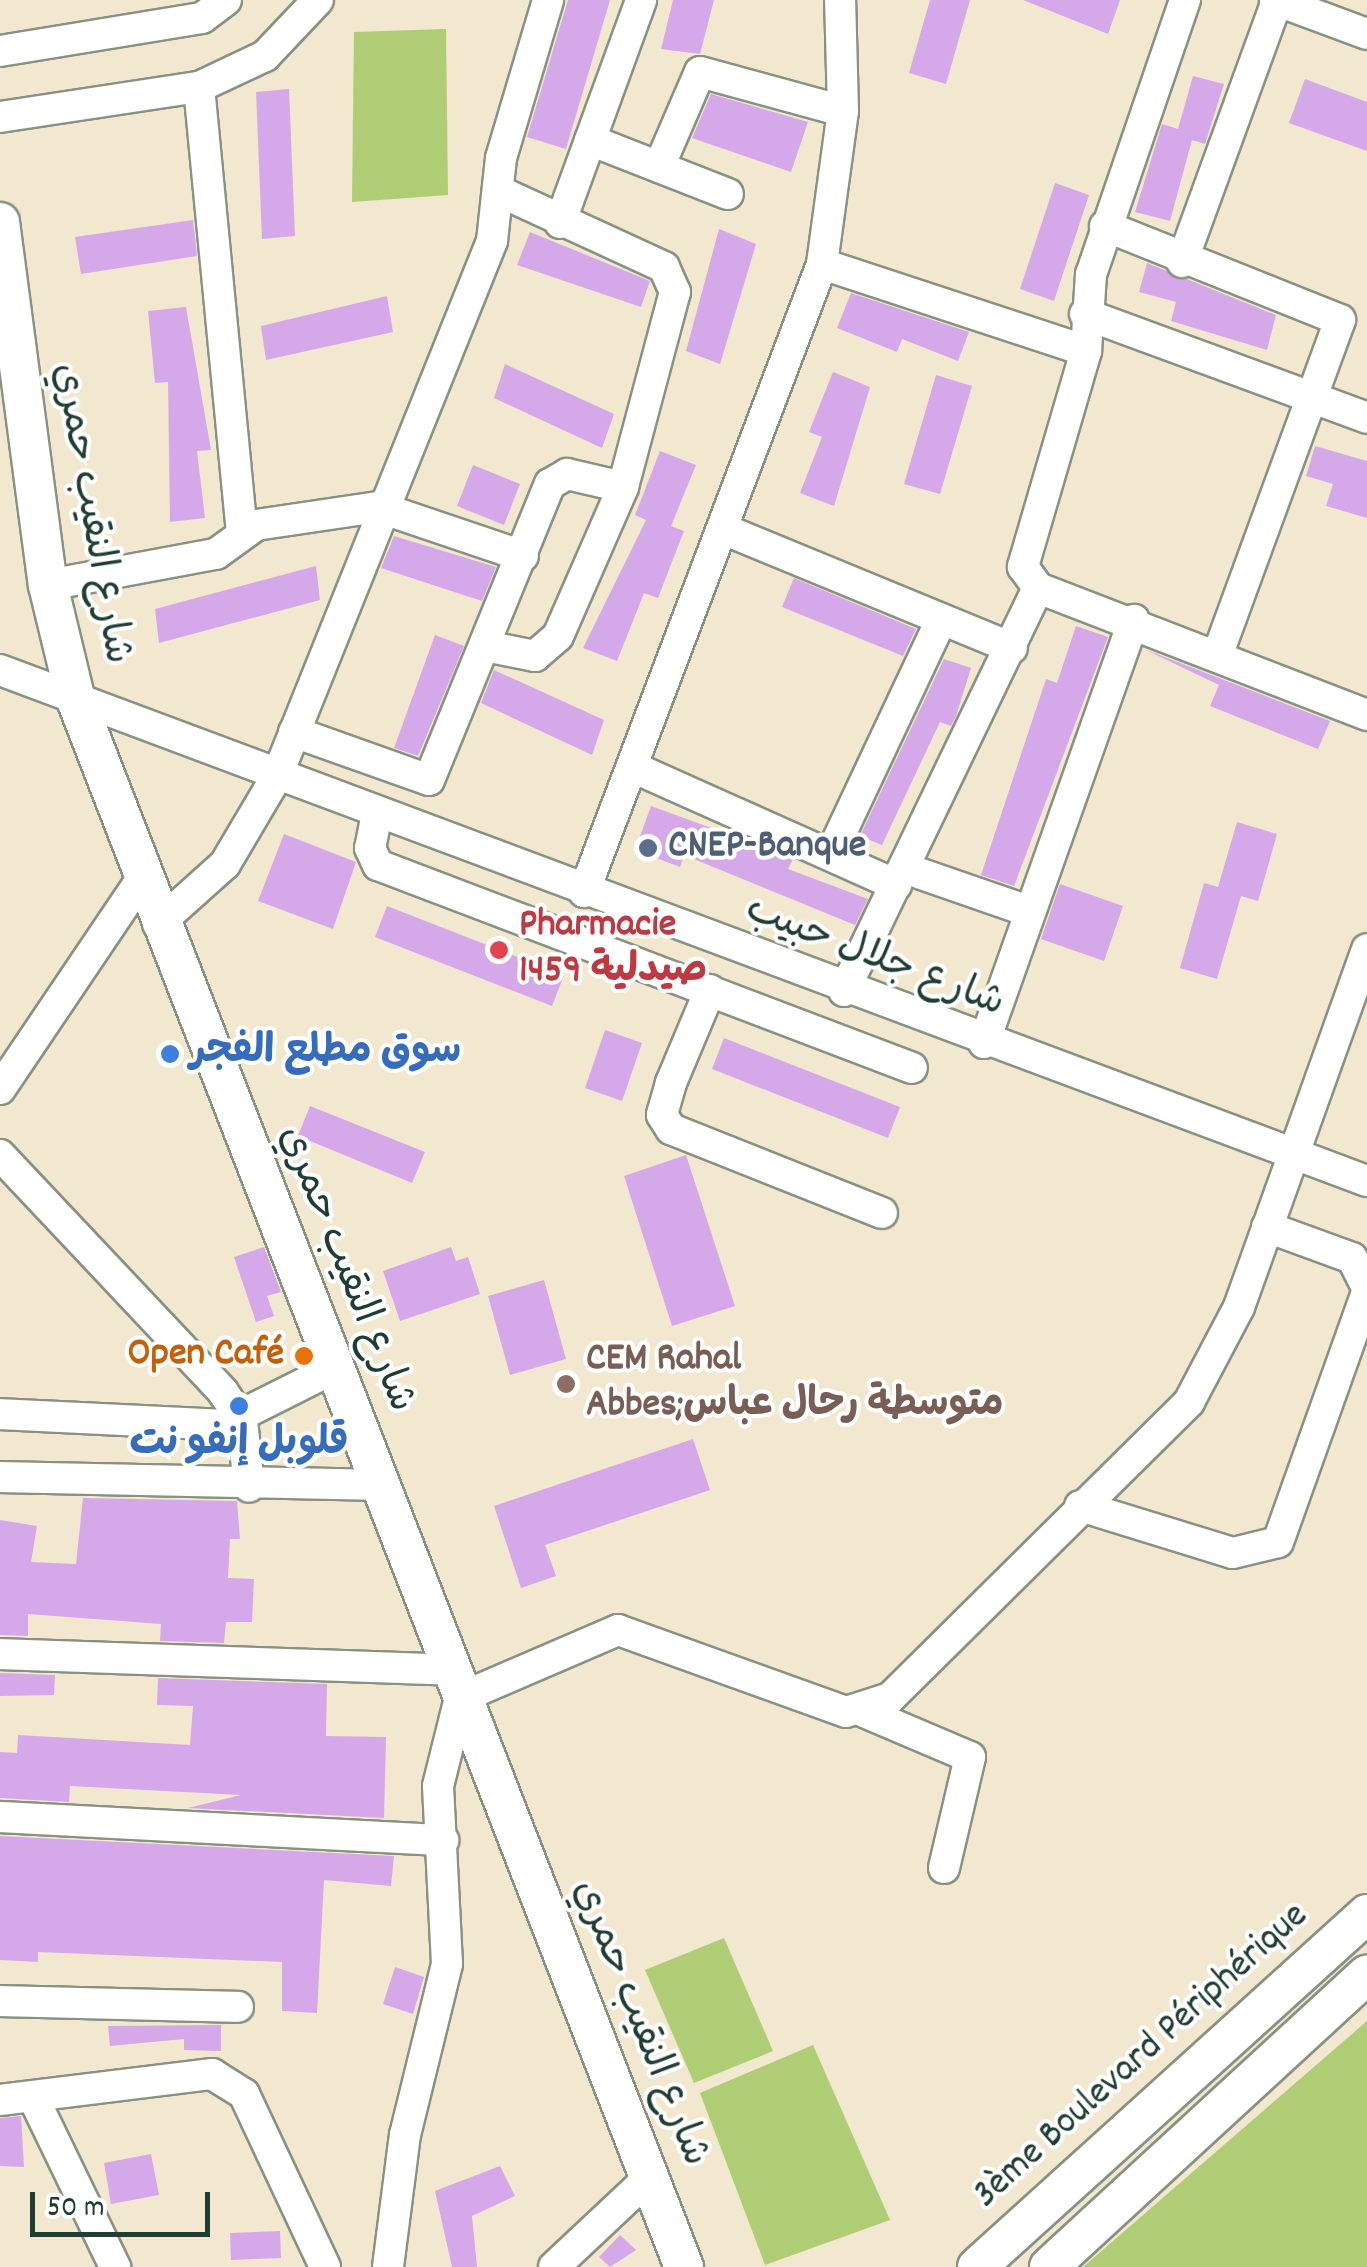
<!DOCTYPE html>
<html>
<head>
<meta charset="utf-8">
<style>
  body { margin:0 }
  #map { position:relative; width:1367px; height:2267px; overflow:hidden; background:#f1e8cf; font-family:Dekko,"Playpen Sans Arabic",sans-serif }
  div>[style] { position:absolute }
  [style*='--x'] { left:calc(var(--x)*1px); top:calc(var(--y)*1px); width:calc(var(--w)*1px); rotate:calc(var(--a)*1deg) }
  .green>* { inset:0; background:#aecd74 }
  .building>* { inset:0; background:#d5a8ea }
  .roads { filter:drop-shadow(2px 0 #889282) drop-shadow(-2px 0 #889282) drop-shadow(0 2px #889282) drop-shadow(0 -2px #889282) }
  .minor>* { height:30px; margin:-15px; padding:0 15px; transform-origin:15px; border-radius:15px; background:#fff }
  .major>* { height:38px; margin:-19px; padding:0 19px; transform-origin:19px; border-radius:19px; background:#fff }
  .dots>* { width:28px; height:28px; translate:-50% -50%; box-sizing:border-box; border:5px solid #fff; border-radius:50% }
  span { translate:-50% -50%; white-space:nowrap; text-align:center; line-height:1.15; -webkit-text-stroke:8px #fff; paint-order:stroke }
  .street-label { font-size:40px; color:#1f3d34 }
  .service-label { font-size:40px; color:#4e5e75; font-weight:700 }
  .left { translate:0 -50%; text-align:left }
  .health-label { font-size:40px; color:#be3a42; font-weight:700 }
  .shop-label { font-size:40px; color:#366cbe; font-weight:700 }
  .food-label { font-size:40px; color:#c56008; font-weight:700 }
  .right { translate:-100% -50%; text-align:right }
  .education-label { font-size:40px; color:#785e54; font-weight:700 }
  .scale { position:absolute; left:30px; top:2192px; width:180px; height:45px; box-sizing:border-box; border:5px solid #1f3d34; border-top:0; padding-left:12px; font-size:30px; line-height:35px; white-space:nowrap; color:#1f3d34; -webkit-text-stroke:8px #fff; paint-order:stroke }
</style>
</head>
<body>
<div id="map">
  <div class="green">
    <i style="clip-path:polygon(446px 29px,448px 195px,352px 202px,354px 32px)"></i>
    <i style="clip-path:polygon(724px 1938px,773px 2051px,694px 2083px,645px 1970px)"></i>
    <i style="clip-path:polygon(1367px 2021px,1367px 2267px,1083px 2267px)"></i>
    <i style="clip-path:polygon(813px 2045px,890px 2220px,765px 2265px,700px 2093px)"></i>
  </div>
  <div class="building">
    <i style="clip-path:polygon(568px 0,610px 0,566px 149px,527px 137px)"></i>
    <i style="clip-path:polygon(673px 0,714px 0,700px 54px,661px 49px)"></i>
    <i style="clip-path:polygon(930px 0,970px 0,946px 84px,909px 73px)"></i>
    <i style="clip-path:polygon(1023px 0,1120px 0,1108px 34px)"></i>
    <i style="clip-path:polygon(1193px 76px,1224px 84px,1205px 144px,1192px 140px,1170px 221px,1135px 212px,1162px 124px,1178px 129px)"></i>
    <i style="clip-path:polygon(1305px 79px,1367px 102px,1367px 151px,1289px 123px)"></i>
    <i style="clip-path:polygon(289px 89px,295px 236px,262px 239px,256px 92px)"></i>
    <i style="clip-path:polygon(711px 94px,808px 122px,791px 172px,692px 138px)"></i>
    <i style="clip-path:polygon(1055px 183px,1089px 195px,1054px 301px,1020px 289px)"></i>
    <i style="clip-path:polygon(193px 220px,197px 256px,81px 274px,75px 237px)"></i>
    <i style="clip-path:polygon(719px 229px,756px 244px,720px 364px,686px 351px)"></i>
    <i style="clip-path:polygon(530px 232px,650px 281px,641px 307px,517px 265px)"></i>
    <i style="clip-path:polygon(1147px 263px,1276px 315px,1267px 350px,1171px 321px,1176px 302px,1139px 292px)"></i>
    <i style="clip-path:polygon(851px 293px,969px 332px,958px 361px,902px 339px,897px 352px,837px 328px)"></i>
    <i style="clip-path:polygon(387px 296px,393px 332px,266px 360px,261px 326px)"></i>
    <i style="clip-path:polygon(186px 307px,211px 450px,197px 451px,205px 518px,170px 522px,168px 382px,155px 383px,148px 311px)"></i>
    <i style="clip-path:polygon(505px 364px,614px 414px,602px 448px,494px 398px)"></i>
    <i style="clip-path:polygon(833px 372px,870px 387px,834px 506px,800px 493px,822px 437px,809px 432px)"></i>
    <i style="clip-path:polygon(936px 375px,972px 386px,940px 494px,904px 484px)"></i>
    <i style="clip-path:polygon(1315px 446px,1367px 461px,1367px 518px,1326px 506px,1333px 484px,1306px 476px)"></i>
    <i style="clip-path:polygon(660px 451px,696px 465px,671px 526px,684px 531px,658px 598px,644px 593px,617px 661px,583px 648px,646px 520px,635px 515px)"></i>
    <i style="clip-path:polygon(473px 465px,520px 484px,504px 525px,457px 506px)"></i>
    <i style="clip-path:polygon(394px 536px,496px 567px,482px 601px,381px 568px)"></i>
    <i style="clip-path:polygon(316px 566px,320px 600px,159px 643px,155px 609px)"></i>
    <i style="clip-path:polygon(794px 578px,916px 629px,903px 656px,782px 607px)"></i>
    <i style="clip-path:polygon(1076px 626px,1108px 637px,1014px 886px,981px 875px,1046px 679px,1057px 683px)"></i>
    <i style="clip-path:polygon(435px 635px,464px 646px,418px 756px,394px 748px)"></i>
    <i style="clip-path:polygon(1144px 649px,1330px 721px,1318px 749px,1210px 706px,1219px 685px)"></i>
    <i style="clip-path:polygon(944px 659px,971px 668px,956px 716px,951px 726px,940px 722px,882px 845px,860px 836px)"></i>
    <i style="clip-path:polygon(494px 670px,604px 720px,592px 755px,481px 703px)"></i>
    <i style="clip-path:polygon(651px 806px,780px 853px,793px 859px,788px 869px,868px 899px,855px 925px,684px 855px,680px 867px,635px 850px)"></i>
    <i style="clip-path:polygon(1237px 822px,1277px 834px,1258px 901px,1241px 896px,1217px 979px,1180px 968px,1204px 883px,1218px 887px)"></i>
    <i style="clip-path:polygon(284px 834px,356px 862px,333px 929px,258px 901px)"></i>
    <i style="clip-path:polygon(1060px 884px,1123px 906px,1104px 961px,1041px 939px)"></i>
    <i style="clip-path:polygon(387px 906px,564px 975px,552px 1006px,375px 937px)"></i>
    <i style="clip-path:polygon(605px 1030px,642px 1043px,622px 1101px,585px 1088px)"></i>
    <i style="clip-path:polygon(724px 1038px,900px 1107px,888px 1138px,712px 1069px)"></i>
    <i style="clip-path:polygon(310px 1106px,425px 1152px,412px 1183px,298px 1136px)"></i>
    <i style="clip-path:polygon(686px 1155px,735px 1306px,672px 1326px,624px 1176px)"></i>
    <i style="clip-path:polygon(264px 1247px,281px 1292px,267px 1296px,274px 1316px,256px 1322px,234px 1257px)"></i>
    <i style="clip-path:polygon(451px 1247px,456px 1261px,468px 1257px,480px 1294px,400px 1321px,383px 1271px)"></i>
    <i style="clip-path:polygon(544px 1280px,566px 1359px,510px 1375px,488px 1296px)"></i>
    <i style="clip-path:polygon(693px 1439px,710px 1490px,545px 1545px,556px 1576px,521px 1588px,494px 1506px)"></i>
    <i style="clip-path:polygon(83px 1498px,237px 1501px,240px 1539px,230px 1539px,228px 1578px,254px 1579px,252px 1622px,226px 1622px,224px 1643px,160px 1641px,161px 1624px,28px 1614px,28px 1636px,0 1635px,0 1520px,37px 1526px,31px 1562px,76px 1564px)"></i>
    <i style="clip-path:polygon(0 1673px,55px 1675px,54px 1695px,0 1696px)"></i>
    <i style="clip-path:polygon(158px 1678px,327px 1684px,326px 1736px,386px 1737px,384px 1818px,188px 1808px,241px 1795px,70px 1786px,69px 1802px,0 1798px,0 1752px,17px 1753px,18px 1735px,190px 1745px,193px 1706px,157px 1705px)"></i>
    <i style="clip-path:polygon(0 1836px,394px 1856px,391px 1886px,324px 1880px,317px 2013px,282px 2011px,282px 1962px,38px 1952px,38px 1962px,0 1960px)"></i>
    <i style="clip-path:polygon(395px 1967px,424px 1977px,413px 2014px,383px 2004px)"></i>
    <i style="clip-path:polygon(221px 2025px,221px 2051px,184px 2050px,184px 2039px,110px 2046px,108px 2026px)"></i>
    <i style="clip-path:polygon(21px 2116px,24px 2167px,0 2166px,0 2118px)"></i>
    <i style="clip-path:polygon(151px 2154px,159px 2195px,111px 2204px,104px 2163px)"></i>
    <i style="clip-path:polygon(500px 2166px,515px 2196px,472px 2216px,477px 2267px,452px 2267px,435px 2191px)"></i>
    <i style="clip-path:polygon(280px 2231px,281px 2258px,231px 2260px,230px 2233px)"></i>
    <i style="clip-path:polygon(620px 2235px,636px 2250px,610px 2267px,599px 2257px)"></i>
  </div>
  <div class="roads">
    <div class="minor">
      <i style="--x:1185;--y:0;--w:290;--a:108.9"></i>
      <i style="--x:1091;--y:274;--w:77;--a:93.7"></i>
      <i style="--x:1086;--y:351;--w:225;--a:106.3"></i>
      <i style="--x:1023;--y:567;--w:26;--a:54"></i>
      <i style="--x:1038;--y:588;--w:353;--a:21.1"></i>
      <i style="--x:1275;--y:0;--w:98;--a:20.3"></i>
      <i style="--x:0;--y:51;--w:205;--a:-9.3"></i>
      <i style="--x:202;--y:18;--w:30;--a:-37"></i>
      <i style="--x:199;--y:87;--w:445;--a:84.5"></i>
      <i style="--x:0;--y:117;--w:201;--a:-8.6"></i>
      <i style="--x:199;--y:87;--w:73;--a:-25.2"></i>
      <i style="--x:265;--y:56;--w:77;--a:-46.6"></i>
      <i style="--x:590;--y:140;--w:148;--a:21.4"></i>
      <i style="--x:659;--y:167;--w:103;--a:-66.7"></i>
      <i style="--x:700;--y:72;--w:148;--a:15.3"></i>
      <i style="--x:560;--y:223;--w:237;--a:-70"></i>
      <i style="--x:1105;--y:226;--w:253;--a:21.8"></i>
      <i style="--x:1340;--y:320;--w:358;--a:110.1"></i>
      <i style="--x:1182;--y:262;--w:278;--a:-70"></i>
      <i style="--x:822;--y:264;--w:278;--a:18.2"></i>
      <i style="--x:1085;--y:314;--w:301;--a:20.2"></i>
      <i style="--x:728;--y:531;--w:307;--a:22.4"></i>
      <i style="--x:48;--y:585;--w:171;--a:-10.5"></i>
      <i style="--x:216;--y:554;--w:49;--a:-35.9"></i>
      <i style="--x:256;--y:525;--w:123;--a:-8.4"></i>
      <i style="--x:378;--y:507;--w:153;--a:18.7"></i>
      <i style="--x:485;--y:646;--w:51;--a:11.3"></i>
      <i style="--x:535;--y:656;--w:30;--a:-41"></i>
      <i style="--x:558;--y:636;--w:163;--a:-66.4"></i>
      <i style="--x:623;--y:487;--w:202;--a:-75.1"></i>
      <i style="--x:675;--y:292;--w:27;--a:-114"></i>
      <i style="--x:664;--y:267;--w:177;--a:-155.3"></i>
      <i style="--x:0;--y:670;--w:1459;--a:20.5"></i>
      <i style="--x:294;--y:732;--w:143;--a:19.6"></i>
      <i style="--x:429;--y:780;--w:320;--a:-67.8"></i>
      <i style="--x:550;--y:484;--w:20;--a:-30"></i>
      <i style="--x:567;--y:474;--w:57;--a:13.1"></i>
      <i style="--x:637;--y:769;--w:284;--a:24.1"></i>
      <i style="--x:377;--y:813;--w:36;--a:101"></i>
      <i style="--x:370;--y:848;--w:19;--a:65"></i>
      <i style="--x:378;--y:865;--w:571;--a:20.81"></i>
      <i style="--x:831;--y:854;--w:259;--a:-64.8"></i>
      <i style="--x:904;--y:868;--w:131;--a:19.1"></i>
      <i style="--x:584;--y:892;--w:672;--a:-69.24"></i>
      <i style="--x:822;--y:264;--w:154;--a:-82.2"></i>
      <i style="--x:843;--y:111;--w:111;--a:-91.5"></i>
      <i style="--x:158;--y:924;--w:90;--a:-41.8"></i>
      <i style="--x:225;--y:864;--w:102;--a:-59.4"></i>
      <i style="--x:277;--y:776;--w:577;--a:-68.11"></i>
      <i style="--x:492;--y:241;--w:83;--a:-83.8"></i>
      <i style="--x:501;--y:158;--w:165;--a:-73.4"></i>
      <i style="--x:710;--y:990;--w:101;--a:112.8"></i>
      <i style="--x:671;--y:1083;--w:33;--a:106"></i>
      <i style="--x:662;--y:1115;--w:17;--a:57"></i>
      <i style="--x:671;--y:1129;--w:227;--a:21.7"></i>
      <i style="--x:844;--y:991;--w:447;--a:-64.3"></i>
      <i style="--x:984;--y:1043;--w:449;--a:-70.5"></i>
      <i style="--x:0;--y:1089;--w:252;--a:-56"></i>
      <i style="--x:0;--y:1155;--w:325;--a:46.7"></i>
      <i style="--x:223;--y:1392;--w:34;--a:56"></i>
      <i style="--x:242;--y:1420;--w:67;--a:84"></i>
      <i style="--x:1267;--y:1227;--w:90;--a:20"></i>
      <i style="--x:1352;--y:1258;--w:33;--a:63"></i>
      <i style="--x:0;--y:1414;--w:221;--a:2.8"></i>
      <i style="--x:221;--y:1425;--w:127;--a:-26.6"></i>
      <i style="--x:0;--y:1477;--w:380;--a:1.2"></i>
      <i style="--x:1080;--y:1506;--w:160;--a:17.1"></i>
      <i style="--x:1233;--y:1553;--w:46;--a:-13.7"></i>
      <i style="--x:1278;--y:1542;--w:265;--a:-70.4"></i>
      <i style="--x:0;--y:1654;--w:451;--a:2"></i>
      <i style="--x:864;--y:1712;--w:115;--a:23"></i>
      <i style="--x:970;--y:1757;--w:114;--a:103.2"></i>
      <i style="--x:0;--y:1817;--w:444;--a:3"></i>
      <i style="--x:0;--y:2001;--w:238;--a:1.4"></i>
      <i style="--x:33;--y:2097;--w:189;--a:64.2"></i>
      <i style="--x:0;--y:2100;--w:214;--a:-7"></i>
      <i style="--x:212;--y:2074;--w:38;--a:32"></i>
      <i style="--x:244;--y:2094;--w:191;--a:64.9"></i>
      <i style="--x:388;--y:2267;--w:133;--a:-82.7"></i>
      <i style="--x:405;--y:2135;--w:176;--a:-76.2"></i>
      <i style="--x:447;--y:1964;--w:178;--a:-92.9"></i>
      <i style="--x:438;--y:1786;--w:91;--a:-76"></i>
      <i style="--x:460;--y:1698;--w:172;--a:-23.3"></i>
      <i style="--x:618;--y:1630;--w:242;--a:19.8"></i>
      <i style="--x:846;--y:1712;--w:46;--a:-17.7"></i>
      <i style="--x:890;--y:1698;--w:421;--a:-44.7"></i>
      <i style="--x:1189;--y:1402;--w:107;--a:-62.2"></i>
      <i style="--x:1239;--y:1307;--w:380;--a:-70.3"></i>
      <i style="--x:554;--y:2267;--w:132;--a:-43.2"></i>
    </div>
    <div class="major">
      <i style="--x:0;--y:222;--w:366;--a:82.5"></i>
      <i style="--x:48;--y:585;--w:115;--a:76.4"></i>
      <i style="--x:75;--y:697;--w:1684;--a:68.8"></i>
      <i style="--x:977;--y:2267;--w:526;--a:-42.15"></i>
      <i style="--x:1049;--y:2267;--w:432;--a:-42.6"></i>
    </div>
  </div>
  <div class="dots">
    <i style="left:648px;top:848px;background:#5c6f8a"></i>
    <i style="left:499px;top:950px;background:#e0444e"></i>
    <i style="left:170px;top:1054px;background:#3f7fe0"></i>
    <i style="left:304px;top:1356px;background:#e8710a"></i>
    <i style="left:566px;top:1384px;background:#8d6e63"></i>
    <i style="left:239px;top:1406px;background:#3f7fe0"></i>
  </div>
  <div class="street-label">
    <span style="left:89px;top:514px;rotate:80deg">شارع النقيب حمري</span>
    <span style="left:874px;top:959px;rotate:21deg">شارع جلال حبيب</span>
    <span style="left:344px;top:1270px;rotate:68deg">شارع النقيب حمري</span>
    <span style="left:638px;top:2024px;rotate:68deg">شارع النقيب حمري</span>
    <span style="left:1142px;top:2057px;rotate:-42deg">3ème Boulevard Périphérique</span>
  </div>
  <div class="service-label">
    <span class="left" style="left:668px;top:848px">CNEP-Banque</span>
  </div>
  <div class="health-label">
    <span class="left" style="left:519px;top:950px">Pharmacie<br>1459 صيدلية</span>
  </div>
  <div class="shop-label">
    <span class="left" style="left:190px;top:1054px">سوق مطلع الفجر</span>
    <span style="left:239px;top:1446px">قلوبل إنفو نت</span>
  </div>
  <div class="food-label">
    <span class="right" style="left:284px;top:1356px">Open Café</span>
  </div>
  <div class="education-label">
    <span class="left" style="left:586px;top:1384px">CEM Rahal<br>Abbes;متوسطة رحال عباس</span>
  </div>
  <div class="scale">50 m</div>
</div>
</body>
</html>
